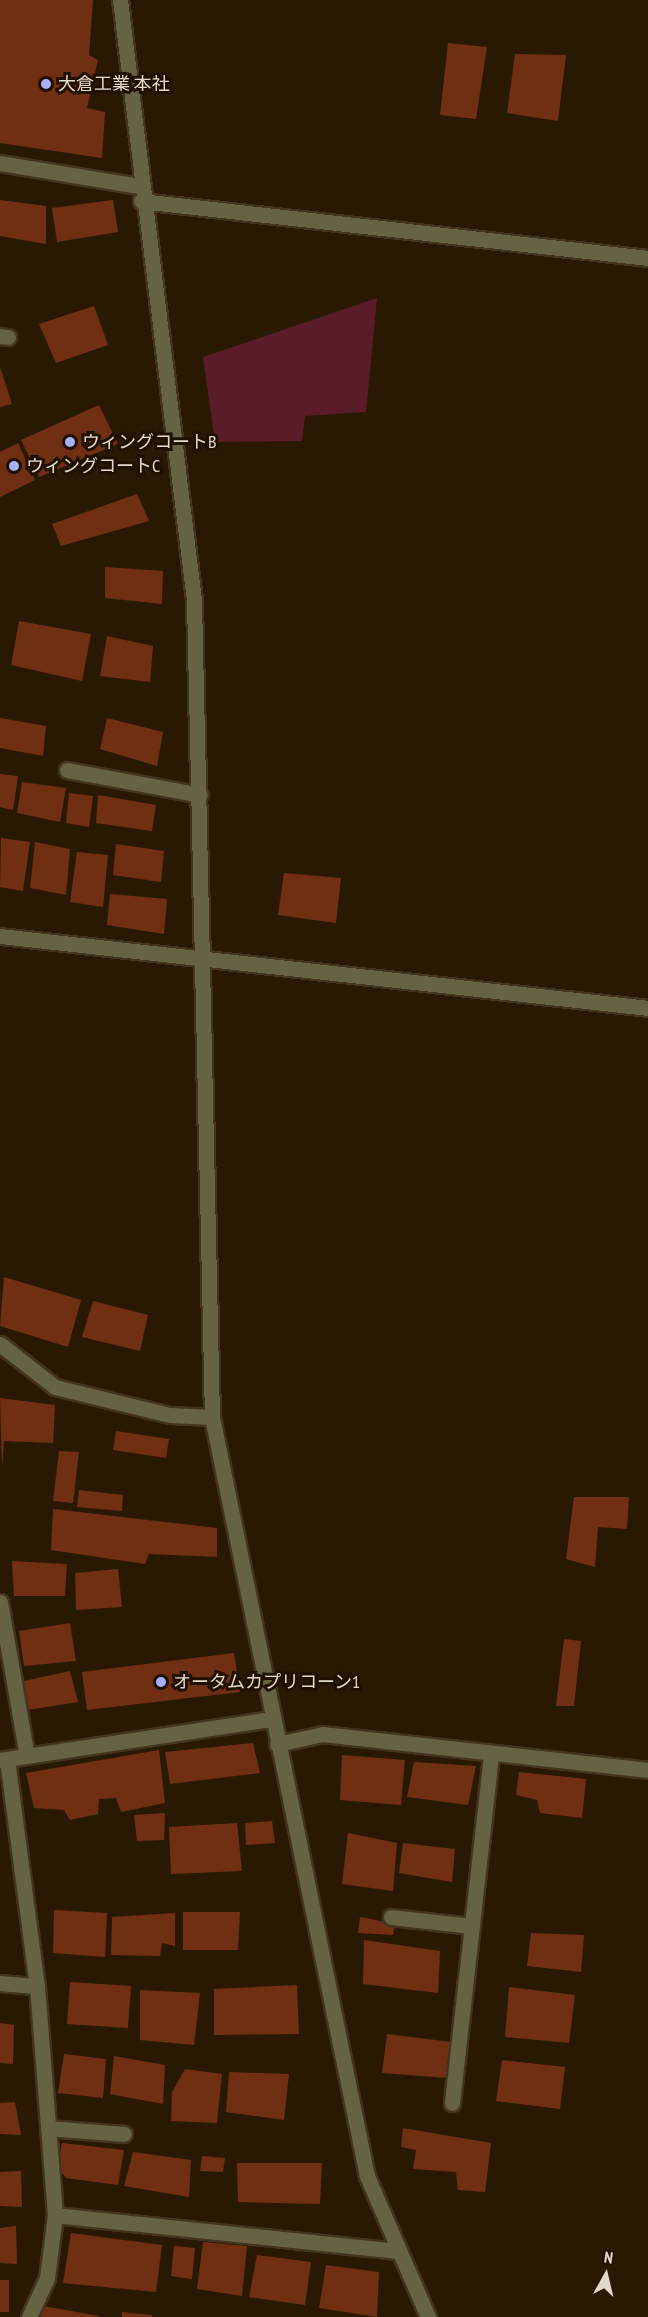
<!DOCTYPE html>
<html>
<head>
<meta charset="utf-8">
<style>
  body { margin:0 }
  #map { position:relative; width:648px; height:2317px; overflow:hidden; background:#2a1902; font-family:"PT Sans Narrow","Noto Sans JP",sans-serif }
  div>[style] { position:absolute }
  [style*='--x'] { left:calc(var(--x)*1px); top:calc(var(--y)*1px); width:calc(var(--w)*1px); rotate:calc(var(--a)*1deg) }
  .green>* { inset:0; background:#5b1c29 }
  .building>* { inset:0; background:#702f13 }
  .roads { filter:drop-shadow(2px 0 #44341e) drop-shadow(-2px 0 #44341e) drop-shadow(0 2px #44341e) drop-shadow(0 -2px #44341e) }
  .minor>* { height:15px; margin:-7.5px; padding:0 7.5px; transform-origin:7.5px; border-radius:7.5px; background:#666345 }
  .dots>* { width:16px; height:16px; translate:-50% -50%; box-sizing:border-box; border:3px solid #201000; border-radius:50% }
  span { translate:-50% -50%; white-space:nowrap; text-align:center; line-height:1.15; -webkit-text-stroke:6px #201000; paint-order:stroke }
  .poi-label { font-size:18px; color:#e3d8ca }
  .left { translate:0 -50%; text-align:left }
  .north { position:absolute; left:576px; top:2245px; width:60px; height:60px; -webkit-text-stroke:4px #201000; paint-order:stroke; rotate:8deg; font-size:16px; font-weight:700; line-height:24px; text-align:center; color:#e3d8ca }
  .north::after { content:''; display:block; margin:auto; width:21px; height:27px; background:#e3d8ca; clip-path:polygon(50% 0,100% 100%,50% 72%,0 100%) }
</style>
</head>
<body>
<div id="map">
  <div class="green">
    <i style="clip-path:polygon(377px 298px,366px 412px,305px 416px,302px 441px,215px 442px,203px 357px)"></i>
  </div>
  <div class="building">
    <i style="clip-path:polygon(0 0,93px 0,89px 55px,98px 60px,87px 108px,105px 112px,102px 158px,0 143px)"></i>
    <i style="clip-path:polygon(448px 43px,487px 47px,476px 119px,440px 115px)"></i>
    <i style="clip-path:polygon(515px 54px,566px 55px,558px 121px,507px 113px)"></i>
    <i style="clip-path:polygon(0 200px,46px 206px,46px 244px,0 236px)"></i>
    <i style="clip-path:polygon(113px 200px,118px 232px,57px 242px,52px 208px)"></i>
    <i style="clip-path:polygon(94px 306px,108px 345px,56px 363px,39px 324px)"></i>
    <i style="clip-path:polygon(0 367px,12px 404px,0 407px)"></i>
    <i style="clip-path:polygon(99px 405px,118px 444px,39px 477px,21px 440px)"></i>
    <i style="clip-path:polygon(18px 443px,35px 480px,0 497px,0 452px)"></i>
    <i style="clip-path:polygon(137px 494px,149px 521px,61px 546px,52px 524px)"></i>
    <i style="clip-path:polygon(105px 567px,163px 571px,162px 604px,105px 598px)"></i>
    <i style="clip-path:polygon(19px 621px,91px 634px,82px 681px,11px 665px)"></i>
    <i style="clip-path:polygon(107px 636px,153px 646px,150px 682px,100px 676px)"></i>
    <i style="clip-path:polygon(0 718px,46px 726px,43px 756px,0 748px)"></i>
    <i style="clip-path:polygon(107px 718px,163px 732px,157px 766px,100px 749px)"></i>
    <i style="clip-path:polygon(0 774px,18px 776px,13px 810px,0 807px)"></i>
    <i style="clip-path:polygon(22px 782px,66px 788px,60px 822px,17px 813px)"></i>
    <i style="clip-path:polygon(69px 793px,93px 796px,89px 827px,66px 823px)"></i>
    <i style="clip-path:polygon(98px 795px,156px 805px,152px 831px,96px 823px)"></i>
    <i style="clip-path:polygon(1px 838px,30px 842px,23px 891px,0 887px)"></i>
    <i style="clip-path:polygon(35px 842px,70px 849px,66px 895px,30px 888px)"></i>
    <i style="clip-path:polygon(116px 844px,164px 851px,161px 882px,113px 875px)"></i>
    <i style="clip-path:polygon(77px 852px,108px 855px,103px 907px,70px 902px)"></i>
    <i style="clip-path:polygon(284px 873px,341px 878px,336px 923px,278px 915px)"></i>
    <i style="clip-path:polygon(110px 894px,167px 899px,164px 934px,107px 925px)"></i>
    <i style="clip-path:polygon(4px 1277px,81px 1300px,68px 1347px,0 1326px)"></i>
    <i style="clip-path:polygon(93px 1301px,148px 1315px,140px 1351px,82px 1337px)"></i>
    <i style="clip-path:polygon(0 1398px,55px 1405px,53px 1443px,4px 1441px,2px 1468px)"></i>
    <i style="clip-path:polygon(116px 1431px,169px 1439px,166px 1458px,113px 1450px)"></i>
    <i style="clip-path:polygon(59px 1451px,79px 1452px,73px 1503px,53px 1501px)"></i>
    <i style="clip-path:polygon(79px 1490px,123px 1495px,122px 1511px,77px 1507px)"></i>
    <i style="clip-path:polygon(574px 1497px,629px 1497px,627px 1529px,598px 1527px,595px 1567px,566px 1559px)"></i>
    <i style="clip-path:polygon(53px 1509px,217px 1528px,217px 1557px,149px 1554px,145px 1564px,51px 1550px)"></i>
    <i style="clip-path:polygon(12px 1561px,67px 1564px,65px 1596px,14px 1596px)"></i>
    <i style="clip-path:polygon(118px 1569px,122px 1607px,76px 1610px,75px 1573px)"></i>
    <i style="clip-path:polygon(70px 1623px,76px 1661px,24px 1666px,19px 1631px)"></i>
    <i style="clip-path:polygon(564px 1639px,581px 1641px,574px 1706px,556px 1706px)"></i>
    <i style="clip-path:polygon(234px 1653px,240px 1692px,87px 1710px,82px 1672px)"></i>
    <i style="clip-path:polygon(70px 1671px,78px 1702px,28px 1710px,24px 1681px)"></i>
    <i style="clip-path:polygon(253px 1743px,260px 1773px,170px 1784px,165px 1752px)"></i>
    <i style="clip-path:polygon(159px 1750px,165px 1803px,121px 1812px,116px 1798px,99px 1799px,98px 1814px,70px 1820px,64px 1810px,34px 1808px,26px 1773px)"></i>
    <i style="clip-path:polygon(342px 1755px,405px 1760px,401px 1805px,340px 1800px)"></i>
    <i style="clip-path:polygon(414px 1762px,476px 1766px,468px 1805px,407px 1797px)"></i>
    <i style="clip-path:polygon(519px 1772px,586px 1779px,582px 1818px,540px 1813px,537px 1800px,516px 1795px)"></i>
    <i style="clip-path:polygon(165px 1813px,164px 1840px,137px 1841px,134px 1815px)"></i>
    <i style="clip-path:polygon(272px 1821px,275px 1843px,246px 1845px,245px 1823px)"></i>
    <i style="clip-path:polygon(237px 1823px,242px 1871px,171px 1874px,169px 1827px)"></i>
    <i style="clip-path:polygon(348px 1833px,397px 1843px,393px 1891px,342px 1884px)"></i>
    <i style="clip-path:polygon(403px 1843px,455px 1849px,452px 1882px,399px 1873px)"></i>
    <i style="clip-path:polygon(54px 1910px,107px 1913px,105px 1957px,53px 1953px)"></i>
    <i style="clip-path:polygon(183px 1912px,240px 1912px,238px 1950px,183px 1950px)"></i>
    <i style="clip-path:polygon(175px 1913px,175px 1946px,162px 1943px,160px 1956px,111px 1955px,112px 1917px)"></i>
    <i style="clip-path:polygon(360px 1917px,395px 1924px,393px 1935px,358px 1933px)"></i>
    <i style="clip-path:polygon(531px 1933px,584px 1935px,581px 1972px,527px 1966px)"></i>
    <i style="clip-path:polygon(364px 1940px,440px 1951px,438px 1993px,363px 1984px)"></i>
    <i style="clip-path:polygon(70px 1982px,131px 1986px,128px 2028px,67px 2024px)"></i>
    <i style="clip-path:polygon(297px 1985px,299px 2034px,214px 2035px,214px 1989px)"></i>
    <i style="clip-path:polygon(509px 1987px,575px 1995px,569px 2043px,505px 2037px)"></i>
    <i style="clip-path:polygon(140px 1990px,200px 1993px,194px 2045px,140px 2040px)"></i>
    <i style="clip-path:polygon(0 2023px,14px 2025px,13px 2064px,0 2063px)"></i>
    <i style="clip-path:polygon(387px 2034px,452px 2042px,447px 2078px,382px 2073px)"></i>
    <i style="clip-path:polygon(64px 2054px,106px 2059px,103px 2098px,58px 2093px)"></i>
    <i style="clip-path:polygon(114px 2056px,165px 2065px,163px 2104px,110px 2094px)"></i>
    <i style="clip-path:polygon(502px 2060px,565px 2067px,560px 2109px,496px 2101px)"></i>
    <i style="clip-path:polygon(185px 2069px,222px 2074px,217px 2123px,171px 2121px,172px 2092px)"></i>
    <i style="clip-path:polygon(229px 2072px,289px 2074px,284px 2120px,226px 2112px)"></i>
    <i style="clip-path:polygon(15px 2102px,21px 2135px,0 2134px,0 2103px)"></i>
    <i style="clip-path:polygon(403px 2128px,491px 2143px,485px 2192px,458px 2190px,456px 2172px,413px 2169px,416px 2150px,401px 2147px)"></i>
    <i style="clip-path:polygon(62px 2143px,124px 2150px,118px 2185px,66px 2178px,57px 2167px)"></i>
    <i style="clip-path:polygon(133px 2152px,191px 2160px,189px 2197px,124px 2186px)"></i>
    <i style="clip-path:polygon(202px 2156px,225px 2158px,223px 2172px,200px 2171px)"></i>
    <i style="clip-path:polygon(237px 2163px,322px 2163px,320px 2204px,238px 2202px)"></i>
    <i style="clip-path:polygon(21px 2171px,22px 2207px,0 2206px,0 2172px)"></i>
    <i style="clip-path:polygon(16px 2226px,17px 2264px,0 2263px,0 2228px)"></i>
    <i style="clip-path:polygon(71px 2233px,162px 2245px,156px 2292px,63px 2283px)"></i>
    <i style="clip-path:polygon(203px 2242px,247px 2246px,242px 2296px,197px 2289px)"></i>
    <i style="clip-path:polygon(174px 2246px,195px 2248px,192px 2279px,171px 2276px)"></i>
    <i style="clip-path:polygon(257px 2255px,311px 2262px,305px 2305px,249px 2297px)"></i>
    <i style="clip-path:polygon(326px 2265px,379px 2272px,377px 2317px,319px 2308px)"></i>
    <i style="clip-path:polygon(0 2280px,9px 2280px,9px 2312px,0 2312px)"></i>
    <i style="clip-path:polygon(43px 2306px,99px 2316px,99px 2317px,41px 2317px)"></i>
    <i style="clip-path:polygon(122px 2312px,152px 2315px,152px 2317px,122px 2317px)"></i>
  </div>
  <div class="roads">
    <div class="minor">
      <i style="--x:120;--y:0;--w:605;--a:82.97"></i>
      <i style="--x:194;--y:600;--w:817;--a:88.74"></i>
      <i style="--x:212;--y:1417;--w:775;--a:78.46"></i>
      <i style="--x:367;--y:2176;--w:154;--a:66.6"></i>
      <i style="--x:0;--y:163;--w:141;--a:9.4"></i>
      <i style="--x:141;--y:201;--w:510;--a:6.41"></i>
      <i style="--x:0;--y:336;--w:8;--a:7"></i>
      <i style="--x:67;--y:770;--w:135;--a:10.6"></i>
      <i style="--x:0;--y:936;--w:652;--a:6.34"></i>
      <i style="--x:0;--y:1344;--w:70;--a:38"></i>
      <i style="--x:55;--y:1387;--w:118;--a:13.7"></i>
      <i style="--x:170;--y:1415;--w:42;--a:2.7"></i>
      <i style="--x:0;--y:1602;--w:156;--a:80.1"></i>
      <i style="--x:277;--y:1744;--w:47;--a:-12.3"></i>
      <i style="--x:323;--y:1734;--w:327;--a:6.3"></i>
      <i style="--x:7;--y:1759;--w:229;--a:82.5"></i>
      <i style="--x:37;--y:1986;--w:230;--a:85.5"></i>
      <i style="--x:55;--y:2215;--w:64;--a:97.2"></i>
      <i style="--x:47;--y:2278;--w:43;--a:114.8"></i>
      <i style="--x:0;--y:1760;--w:274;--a:-8.6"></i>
      <i style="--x:391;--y:1917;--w:81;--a:6.3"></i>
      <i style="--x:0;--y:1983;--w:37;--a:5"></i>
      <i style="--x:452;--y:2103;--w:351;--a:-83.6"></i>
      <i style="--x:48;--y:2128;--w:76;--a:4.5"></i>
      <i style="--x:55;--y:2215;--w:344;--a:6"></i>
    </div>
  </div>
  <div class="dots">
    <i style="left:46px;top:84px;background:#a9b0fc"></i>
    <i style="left:70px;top:442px;background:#a9b0fc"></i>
    <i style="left:14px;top:466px;background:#a9b0fc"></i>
    <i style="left:161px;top:1682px;background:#a9b0fc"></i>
  </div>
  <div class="poi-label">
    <span class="left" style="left:58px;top:84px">大倉工業 本社</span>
    <span class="left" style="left:82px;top:442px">ウィングコートB</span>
    <span class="left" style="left:26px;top:466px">ウィングコートC</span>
    <span class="left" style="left:173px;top:1682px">オータムカプリコーン1</span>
  </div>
  <div class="north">N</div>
</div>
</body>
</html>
